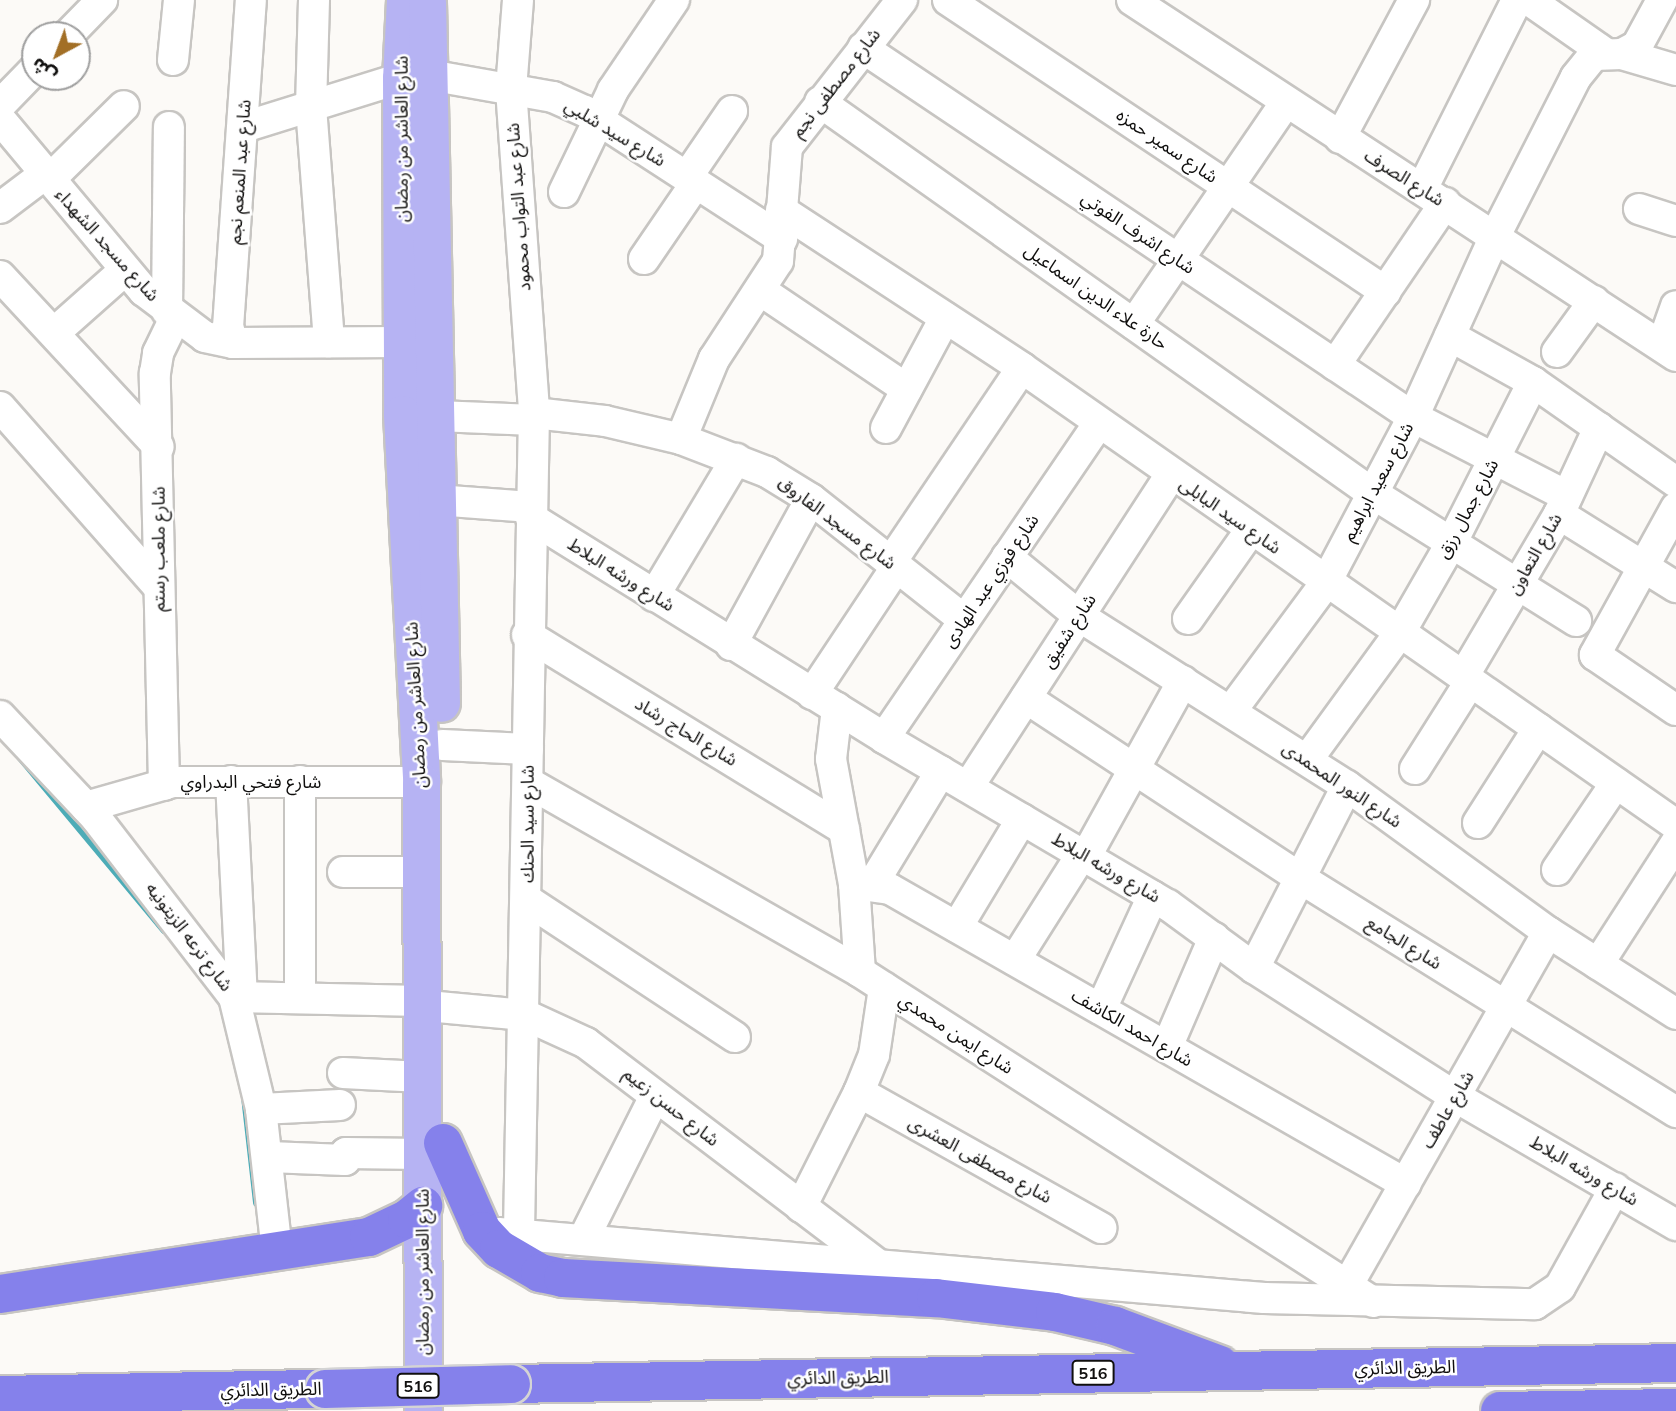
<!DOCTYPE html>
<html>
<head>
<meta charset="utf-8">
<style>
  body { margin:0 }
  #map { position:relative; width:1676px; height:1411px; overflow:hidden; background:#fcfaf7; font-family:Mulish,"Noto Sans Arabic",sans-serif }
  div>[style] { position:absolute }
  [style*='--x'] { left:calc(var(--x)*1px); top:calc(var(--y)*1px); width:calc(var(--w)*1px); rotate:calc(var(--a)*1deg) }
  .stream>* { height:6px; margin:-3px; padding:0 3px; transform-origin:3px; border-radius:3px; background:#4dacb7 }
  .roads { filter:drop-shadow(2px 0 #c7c5c2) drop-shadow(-2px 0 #c7c5c2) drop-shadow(0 2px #c7c5c2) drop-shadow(0 -2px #c7c5c2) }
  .minor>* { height:30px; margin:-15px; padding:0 15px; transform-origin:15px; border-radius:15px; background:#fff }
  .major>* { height:37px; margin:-18.5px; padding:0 18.5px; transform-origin:18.5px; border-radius:18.5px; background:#b6b3f3 }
  .highway>* { height:38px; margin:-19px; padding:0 19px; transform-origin:19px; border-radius:19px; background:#8581eb }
  .bridges { filter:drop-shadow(2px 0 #d4d4d4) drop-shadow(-2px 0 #d4d4d4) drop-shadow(0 2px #d4d4d4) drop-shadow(0 -2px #d4d4d4) }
  .highway-bridge>* { height:38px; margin:-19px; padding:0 19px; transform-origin:19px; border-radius:19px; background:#8581eb }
  span { translate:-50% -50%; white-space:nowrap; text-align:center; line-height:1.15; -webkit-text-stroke:5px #fff; paint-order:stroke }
  .shield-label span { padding:2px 5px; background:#fff; border:2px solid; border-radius:5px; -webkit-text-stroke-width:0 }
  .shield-label { font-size:16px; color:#100f0e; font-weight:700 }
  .street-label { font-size:18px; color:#100f0e }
  .north { position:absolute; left:21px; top:21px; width:70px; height:70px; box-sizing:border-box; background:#fff; border:2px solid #9f9f9f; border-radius:50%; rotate:221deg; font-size:19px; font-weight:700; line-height:28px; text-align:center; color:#100f0e }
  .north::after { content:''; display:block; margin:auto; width:24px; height:32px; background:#a26f26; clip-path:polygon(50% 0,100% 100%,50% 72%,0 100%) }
</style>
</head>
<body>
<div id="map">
  <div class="stream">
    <i style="--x:14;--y:751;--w:234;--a:50.2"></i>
    <i style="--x:244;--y:1097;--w:107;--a:83.5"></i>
  </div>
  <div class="roads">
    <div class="minor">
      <i style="--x:314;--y:0;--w:107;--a:91.6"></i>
      <i style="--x:311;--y:107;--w:236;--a:85.6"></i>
      <i style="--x:518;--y:0;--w:89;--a:94.5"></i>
      <i style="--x:511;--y:89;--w:325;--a:85.9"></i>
      <i style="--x:534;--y:413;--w:822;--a:91.05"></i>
      <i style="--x:948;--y:0;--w:526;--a:33.69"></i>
      <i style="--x:1132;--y:0;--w:650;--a:33.2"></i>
      <i style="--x:1529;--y:0;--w:93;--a:34.9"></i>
      <i style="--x:68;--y:35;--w:49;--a:-45.8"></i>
      <i style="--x:863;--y:48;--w:662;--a:33.86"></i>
      <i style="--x:1413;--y:417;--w:173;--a:27.2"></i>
      <i style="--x:1622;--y:54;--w:56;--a:16.5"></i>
      <i style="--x:173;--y:60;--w:60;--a:-84.3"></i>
      <i style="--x:429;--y:75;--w:126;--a:10.1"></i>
      <i style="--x:553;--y:97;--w:35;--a:24"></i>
      <i style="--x:585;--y:111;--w:235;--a:33"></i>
      <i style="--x:820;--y:102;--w:676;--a:35.31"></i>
      <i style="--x:1372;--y:493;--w:241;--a:32.1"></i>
      <i style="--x:0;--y:105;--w:50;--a:-45.8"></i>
      <i style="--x:0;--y:119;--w:224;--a:50.1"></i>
      <i style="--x:144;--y:291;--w:76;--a:37"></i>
      <i style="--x:205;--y:337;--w:29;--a:12"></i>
      <i style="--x:233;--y:343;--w:169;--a:-0.3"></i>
      <i style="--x:244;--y:127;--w:164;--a:-17.3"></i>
      <i style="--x:1340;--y:138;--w:157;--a:-61.8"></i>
      <i style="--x:687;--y:177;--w:80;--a:-55.7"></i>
      <i style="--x:49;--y:180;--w:105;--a:-44.6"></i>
      <i style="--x:1422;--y:189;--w:212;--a:-63.3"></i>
      <i style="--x:564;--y:192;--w:113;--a:-64.3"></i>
      <i style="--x:613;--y:90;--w:109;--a:-55.9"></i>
      <i style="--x:0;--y:208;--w:56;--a:-37.1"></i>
      <i style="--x:1639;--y:209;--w:39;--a:18"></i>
      <i style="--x:781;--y:210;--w:288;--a:33.2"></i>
      <i style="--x:1022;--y:368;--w:798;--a:34.94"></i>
      <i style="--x:644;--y:259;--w:92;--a:-55.6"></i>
      <i style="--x:0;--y:276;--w:233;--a:47.1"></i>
      <i style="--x:760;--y:290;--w:177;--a:34"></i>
      <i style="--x:167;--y:311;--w:184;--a:-89.4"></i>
      <i style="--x:1134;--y:324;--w:269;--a:-55.6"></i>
      <i style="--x:54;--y:333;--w:95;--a:-41.6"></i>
      <i style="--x:1450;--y:336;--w:95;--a:29"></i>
      <i style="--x:1533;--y:382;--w:174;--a:35"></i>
      <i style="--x:233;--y:343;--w:17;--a:-107"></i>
      <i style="--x:228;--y:327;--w:328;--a:-86"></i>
      <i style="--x:1662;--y:346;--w:42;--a:-70.7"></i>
      <i style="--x:1557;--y:352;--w:63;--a:-54"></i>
      <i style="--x:1335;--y:365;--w:196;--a:-55.8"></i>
      <i style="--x:0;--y:407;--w:239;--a:48.6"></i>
      <i style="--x:534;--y:413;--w:71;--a:6.4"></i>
      <i style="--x:605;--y:421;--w:78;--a:13.3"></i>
      <i style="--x:681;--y:439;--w:92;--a:21"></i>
      <i style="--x:767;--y:472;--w:52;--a:31.5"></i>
      <i style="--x:811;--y:499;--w:195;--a:38.3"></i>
      <i style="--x:413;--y:415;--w:121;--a:2.4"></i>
      <i style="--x:886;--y:428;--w:125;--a:-61.8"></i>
      <i style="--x:681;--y:439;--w:87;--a:-67.6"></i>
      <i style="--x:714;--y:359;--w:117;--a:-56.9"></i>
      <i style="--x:778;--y:261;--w:114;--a:-85.5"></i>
      <i style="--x:787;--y:147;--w:187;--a:-52"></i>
      <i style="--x:436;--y:500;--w:95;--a:4.2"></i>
      <i style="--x:1676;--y:508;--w:168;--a:118.9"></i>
      <i style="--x:1595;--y:655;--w:98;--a:34.2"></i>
      <i style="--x:1559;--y:514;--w:138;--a:32"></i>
      <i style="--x:531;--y:518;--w:416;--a:31.9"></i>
      <i style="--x:884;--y:738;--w:329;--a:30.5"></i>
      <i style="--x:1168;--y:905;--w:107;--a:36.2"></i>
      <i style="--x:1254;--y:968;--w:240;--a:32.6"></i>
      <i style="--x:1456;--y:1097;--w:255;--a:30.2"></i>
      <i style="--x:1007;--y:557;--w:93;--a:39.3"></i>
      <i style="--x:1079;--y:616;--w:317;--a:32.4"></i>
      <i style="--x:1347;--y:786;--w:248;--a:36"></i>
      <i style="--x:1548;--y:932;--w:152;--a:32.6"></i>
      <i style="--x:891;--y:562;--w:234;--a:-56"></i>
      <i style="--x:654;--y:596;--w:160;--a:-59.1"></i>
      <i style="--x:1188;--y:619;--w:108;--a:-54.8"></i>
      <i style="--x:527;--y:635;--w:372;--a:31.5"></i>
      <i style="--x:731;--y:645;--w:166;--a:-61.3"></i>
      <i style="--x:1463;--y:677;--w:189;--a:-59.5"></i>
      <i style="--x:1559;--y:514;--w:95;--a:-65.1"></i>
      <i style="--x:812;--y:694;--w:154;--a:-56.4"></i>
      <i style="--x:1026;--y:698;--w:328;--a:33.3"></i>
      <i style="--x:1300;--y:878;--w:443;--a:31.9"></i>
      <i style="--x:837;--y:708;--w:51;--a:96.7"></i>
      <i style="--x:831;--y:759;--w:127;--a:79.6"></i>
      <i style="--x:854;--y:884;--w:88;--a:86.1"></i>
      <i style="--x:1231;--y:711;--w:158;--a:-53.5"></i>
      <i style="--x:1325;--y:584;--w:189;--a:-62.2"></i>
      <i style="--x:1413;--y:417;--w:199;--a:-65.6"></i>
      <i style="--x:1495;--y:236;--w:178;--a:-63"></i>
      <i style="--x:1576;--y:77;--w:28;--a:-51"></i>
      <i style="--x:1594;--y:55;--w:28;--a:-2"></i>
      <i style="--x:1622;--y:54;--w:17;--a:-28"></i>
      <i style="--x:1637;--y:46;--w:52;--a:-61.5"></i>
      <i style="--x:0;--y:716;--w:140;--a:46.7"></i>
      <i style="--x:96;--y:818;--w:226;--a:52.4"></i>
      <i style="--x:234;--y:997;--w:115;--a:76.4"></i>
      <i style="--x:261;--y:1109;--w:143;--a:83.6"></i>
      <i style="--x:884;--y:738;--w:380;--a:-55.7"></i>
      <i style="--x:442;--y:745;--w:86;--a:2.7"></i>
      <i style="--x:1307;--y:760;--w:156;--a:-53.9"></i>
      <i style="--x:1399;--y:634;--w:108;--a:-60.1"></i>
      <i style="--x:1453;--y:540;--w:177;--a:-63.1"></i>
      <i style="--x:1415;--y:769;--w:103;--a:-57.7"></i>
      <i style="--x:231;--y:781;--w:216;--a:87.1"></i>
      <i style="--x:300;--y:781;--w:217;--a:90"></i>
      <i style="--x:529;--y:783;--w:381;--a:29.7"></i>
      <i style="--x:860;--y:972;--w:610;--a:32.75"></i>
      <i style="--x:164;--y:785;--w:412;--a:-91.3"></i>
      <i style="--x:155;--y:373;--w:20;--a:-81"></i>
      <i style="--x:158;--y:353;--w:39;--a:-64"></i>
      <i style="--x:968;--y:787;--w:372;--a:-57"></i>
      <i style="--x:86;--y:807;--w:91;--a:-16"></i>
      <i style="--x:173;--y:782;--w:248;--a:0"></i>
      <i style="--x:1478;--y:823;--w:112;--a:-57.4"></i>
      <i style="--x:1086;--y:856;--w:200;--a:-61"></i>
      <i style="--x:1557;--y:870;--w:105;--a:-55.9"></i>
      <i style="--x:343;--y:872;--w:78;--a:0"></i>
      <i style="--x:854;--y:884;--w:36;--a:8"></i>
      <i style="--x:890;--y:889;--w:594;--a:29.76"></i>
      <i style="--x:872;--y:885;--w:133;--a:-58.8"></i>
      <i style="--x:527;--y:900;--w:249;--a:33.4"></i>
      <i style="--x:957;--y:927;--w:126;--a:-59"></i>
      <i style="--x:1015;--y:960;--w:125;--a:-57.7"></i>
      <i style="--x:1598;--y:964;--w:144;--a:-57.2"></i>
      <i style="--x:1254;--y:968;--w:204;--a:-62.9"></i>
      <i style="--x:234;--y:997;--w:188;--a:1.2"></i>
      <i style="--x:438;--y:1007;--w:87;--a:5.3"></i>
      <i style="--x:525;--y:1015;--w:67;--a:24.7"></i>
      <i style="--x:586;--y:1043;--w:368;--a:37.2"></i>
      <i style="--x:1101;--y:1009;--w:124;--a:-65.3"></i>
      <i style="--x:1167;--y:1047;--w:119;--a:-66.7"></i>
      <i style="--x:343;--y:1073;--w:79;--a:2.9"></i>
      <i style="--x:859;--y:1092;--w:278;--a:29.3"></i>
      <i style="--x:261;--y:1109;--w:79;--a:-2.9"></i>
      <i style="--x:269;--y:1157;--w:76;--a:2.3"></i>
      <i style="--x:345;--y:1160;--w:7;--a:-82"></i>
      <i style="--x:346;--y:1153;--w:77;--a:0.7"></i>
      <i style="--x:801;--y:1207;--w:129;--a:-63.2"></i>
      <i style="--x:859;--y:1092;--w:40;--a:-68"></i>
      <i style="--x:874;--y:1055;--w:68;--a:-81.5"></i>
      <i style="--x:499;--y:1233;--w:768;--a:4.86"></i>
      <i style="--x:1264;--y:1298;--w:271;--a:1.3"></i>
      <i style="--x:1535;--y:1304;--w:30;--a:-34"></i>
      <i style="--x:1560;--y:1287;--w:113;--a:-60.9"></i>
      <i style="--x:583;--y:1240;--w:161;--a:-63.4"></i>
      <i style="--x:1347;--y:1286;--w:407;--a:-60.4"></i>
    </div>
    <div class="major">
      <i style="--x:405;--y:0;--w:78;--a:92.9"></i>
      <i style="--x:401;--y:78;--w:336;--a:89.8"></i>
      <i style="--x:402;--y:414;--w:368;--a:87"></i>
      <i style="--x:421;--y:782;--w:629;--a:89.82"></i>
      <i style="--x:427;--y:2;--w:701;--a:88.86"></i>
    </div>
    <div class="highway">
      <i style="--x:443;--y:1143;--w:96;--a:66.1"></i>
      <i style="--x:482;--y:1231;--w:25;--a:47"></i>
      <i style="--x:499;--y:1249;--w:48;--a:30.3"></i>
      <i style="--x:540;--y:1273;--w:24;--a:12"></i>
      <i style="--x:563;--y:1278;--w:374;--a:3.1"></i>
      <i style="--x:936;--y:1298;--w:120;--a:6.7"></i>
      <i style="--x:1055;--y:1312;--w:62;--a:13.1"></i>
      <i style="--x:1115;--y:1326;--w:112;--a:20.4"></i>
      <i style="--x:0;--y:1294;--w:373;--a:-8.8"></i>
      <i style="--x:369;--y:1237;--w:42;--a:-25.3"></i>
      <i style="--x:407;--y:1219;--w:21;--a:-39"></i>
      <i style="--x:511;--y:1384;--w:1165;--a:-1.03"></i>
      <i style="--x:0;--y:1395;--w:325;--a:-1.1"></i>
      <i style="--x:1500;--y:1411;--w:176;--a:-1"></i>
    </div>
  </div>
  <div class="bridges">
    <div class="highway-bridge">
      <i style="--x:325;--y:1389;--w:186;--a:-1.5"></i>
    </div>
  </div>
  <div class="shield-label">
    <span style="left:1093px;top:1373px">516</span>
    <span style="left:418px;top:1386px">516</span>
  </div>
  <div class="street-label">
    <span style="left:836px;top:83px;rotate:-52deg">شارع مصطفى نجم</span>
    <span style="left:615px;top:133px;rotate:31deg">شارع سيد شلبي</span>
    <span style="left:402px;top:139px;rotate:-90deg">شارع العاشر من رمضان</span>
    <span style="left:1167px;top:146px;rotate:34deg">شارع سمير حمزه</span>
    <span style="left:240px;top:172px;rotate:-86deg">شارع عبد المنعم نجم</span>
    <span style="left:1404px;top:178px;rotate:32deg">شارع الصرف</span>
    <span style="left:519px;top:207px;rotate:-94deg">شارع عبد التواب محمود</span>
    <span style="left:1138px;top:233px;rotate:34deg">شارع اشرف الفوتي</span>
    <span style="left:107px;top:245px;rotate:48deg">شارع مسجد الشهداء</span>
    <span style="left:1096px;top:297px;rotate:35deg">حارة علاء الدين اسماعيل</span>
    <span style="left:1378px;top:482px;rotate:-62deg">شارع سعيد ابراهيم</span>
    <span style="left:1468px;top:509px;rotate:-62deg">شارع جمال رزق</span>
    <span style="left:1230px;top:516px;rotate:35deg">شارع سيد البابلى</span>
    <span style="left:837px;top:523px;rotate:37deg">شارع مسجد الفاروق</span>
    <span style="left:159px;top:549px;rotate:-90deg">شارع ملعب رستم</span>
    <span style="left:1535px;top:554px;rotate:-60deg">شارع التعاون</span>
    <span style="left:621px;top:575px;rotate:32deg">شارع ورشه البلاط</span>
    <span style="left:991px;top:581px;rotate:-56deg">شارع فوزي عبد الهادى</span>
    <span style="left:1069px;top:631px;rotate:-57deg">شارع شفيق</span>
    <span style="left:416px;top:705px;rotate:-93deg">شارع العاشر من رمضان</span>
    <span style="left:686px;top:732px;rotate:31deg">شارع الحاج رشاد</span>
    <span style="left:251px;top:782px">شارع فتحي البدراوي</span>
    <span style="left:1342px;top:785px;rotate:34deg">شارع النور المحمدى</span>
    <span style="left:528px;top:824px;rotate:-90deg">شارع سيد الحنك</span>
    <span style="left:1106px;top:868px;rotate:30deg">شارع ورشه البلاط</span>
    <span style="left:189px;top:937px;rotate:53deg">شارع ترعه الزيتونيه</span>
    <span style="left:1404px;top:943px;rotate:32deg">شارع الجامع</span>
    <span style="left:1132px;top:1028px;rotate:30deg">شارع احمد الكاشف</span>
    <span style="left:956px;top:1034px;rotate:33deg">شارع ايمن محمدي</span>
    <span style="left:671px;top:1107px;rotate:38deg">شارع حسن زعيم</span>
    <span style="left:1448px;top:1110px;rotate:-60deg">شارع عاطف</span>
    <span style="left:980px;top:1160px;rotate:29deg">شارع مصطفى العشرى</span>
    <span style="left:1584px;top:1171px;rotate:30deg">شارع ورشه البلاط</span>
    <span style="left:423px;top:1272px;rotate:-90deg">شارع العاشر من رمضان</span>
    <span style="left:1405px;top:1368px;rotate:-1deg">الطريق الدائري</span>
    <span style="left:838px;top:1378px;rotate:-1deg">الطريق الدائري</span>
    <span style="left:271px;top:1390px;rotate:-1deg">الطريق الدائري</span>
  </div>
  <div class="north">ش</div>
</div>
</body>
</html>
